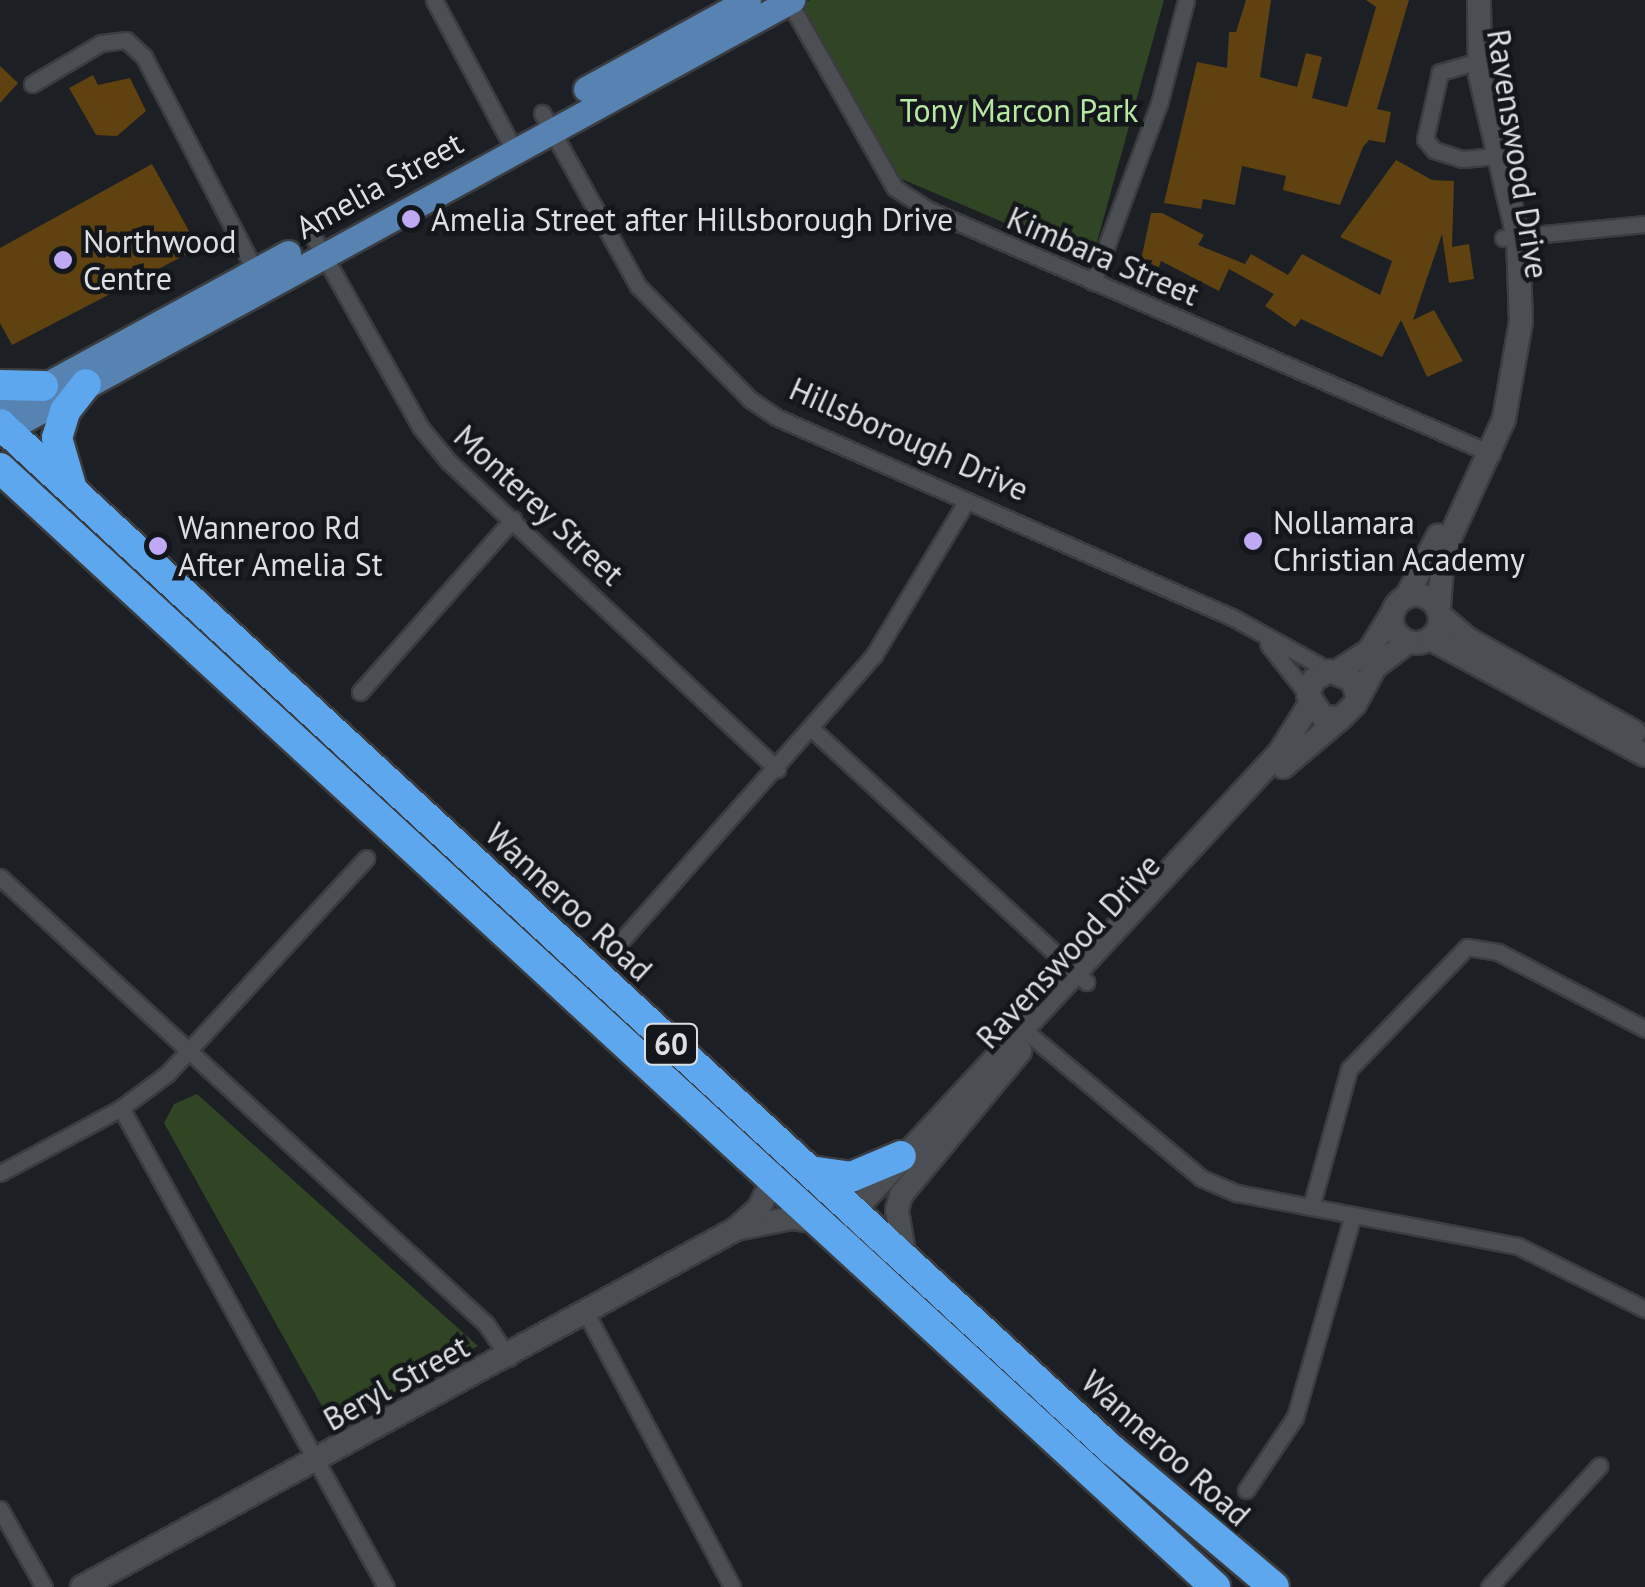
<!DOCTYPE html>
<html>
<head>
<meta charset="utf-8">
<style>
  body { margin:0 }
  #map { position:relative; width:1645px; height:1587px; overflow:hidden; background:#1c1f23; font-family:"PT Sans",sans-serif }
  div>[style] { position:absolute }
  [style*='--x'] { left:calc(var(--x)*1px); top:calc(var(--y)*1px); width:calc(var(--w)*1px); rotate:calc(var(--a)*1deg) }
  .green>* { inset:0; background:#2f4524 }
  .building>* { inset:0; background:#5f4210 }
  .roads { filter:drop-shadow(2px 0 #3a3c3f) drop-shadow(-2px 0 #3a3c3f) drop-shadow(0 2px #3a3c3f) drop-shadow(0 -2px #3a3c3f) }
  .street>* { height:15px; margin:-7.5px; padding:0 7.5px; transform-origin:7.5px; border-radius:7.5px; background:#4b4e53 }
  .secondary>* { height:22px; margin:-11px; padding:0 11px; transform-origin:11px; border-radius:11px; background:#4b4e53 }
  .secondary>.ring { margin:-11px; padding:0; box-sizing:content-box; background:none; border:22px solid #4b4e53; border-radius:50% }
  .primary>* { height:25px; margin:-12.5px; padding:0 12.5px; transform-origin:12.5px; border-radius:12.5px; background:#5683b1 }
  .highway>* { height:30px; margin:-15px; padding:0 15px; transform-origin:15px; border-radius:15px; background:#5da7ef }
  .dots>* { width:28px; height:28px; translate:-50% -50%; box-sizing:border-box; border:5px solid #13161a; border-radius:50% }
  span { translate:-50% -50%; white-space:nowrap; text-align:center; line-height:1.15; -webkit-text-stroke:9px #13161a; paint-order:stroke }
  .shield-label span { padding:2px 8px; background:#13161a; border:2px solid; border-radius:8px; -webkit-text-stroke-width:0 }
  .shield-label { font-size:30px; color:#dddfe2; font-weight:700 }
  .park-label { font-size:32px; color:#b7e8a2 }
  .street-label { font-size:32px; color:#dddfe2 }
  .poi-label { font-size:32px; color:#dddfe2 }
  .left { translate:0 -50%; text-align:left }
</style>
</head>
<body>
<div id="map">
  <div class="green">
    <i style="clip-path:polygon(810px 0,1164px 0,1092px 260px,897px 177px,801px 5px)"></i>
    <i style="clip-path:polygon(197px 1094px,478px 1346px,333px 1426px,164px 1123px,174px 1104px)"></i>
  </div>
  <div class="building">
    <i style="clip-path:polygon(1246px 0,1271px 0,1260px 77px,1297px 87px,1306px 53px,1322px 57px,1312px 98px,1347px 107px,1376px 7px,1366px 0,1409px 0,1377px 109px,1391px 112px,1385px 143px,1369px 140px,1363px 147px,1340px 205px,1283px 190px,1286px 176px,1242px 166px,1235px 205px,1203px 199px,1201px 209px,1164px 203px,1197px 62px,1227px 68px,1229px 32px,1236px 32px)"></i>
    <i style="clip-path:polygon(0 66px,18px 83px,0 103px)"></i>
    <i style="clip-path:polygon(93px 75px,98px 85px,130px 78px,146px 111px,117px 136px,96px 135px,69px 88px)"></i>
    <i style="clip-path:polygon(1396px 160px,1432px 180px,1454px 181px,1452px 247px,1469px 244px,1474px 279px,1449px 283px,1442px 234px,1424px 287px,1413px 320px,1434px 310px,1463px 361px,1427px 377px,1401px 320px,1382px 357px,1301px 319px,1295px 327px,1265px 306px,1274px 294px,1229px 269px,1219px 291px,1161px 261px,1159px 267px,1141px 260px,1151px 213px,1162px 213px,1204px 235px,1198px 245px,1245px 264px,1251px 254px,1288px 275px,1302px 254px,1380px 295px,1392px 261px,1340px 237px)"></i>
    <i style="clip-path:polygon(152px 164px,194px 240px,191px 252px,12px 345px,0 323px,0 248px)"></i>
  </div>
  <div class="roads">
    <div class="street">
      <i style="--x:434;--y:0;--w:168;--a:61.9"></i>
      <i style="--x:788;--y:0;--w:216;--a:60.4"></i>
      <i style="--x:895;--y:188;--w:38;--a:33"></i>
      <i style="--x:927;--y:209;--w:616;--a:23.44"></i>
      <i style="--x:1479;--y:61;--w:41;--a:164.2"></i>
      <i style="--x:1440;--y:72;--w:69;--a:102.6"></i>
      <i style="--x:1425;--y:139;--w:14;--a:51"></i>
      <i style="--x:1434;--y:150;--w:29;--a:18"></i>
      <i style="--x:1462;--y:159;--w:38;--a:-5"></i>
      <i style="--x:32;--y:84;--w:80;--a:-30.7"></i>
      <i style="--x:101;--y:43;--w:25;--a:-7"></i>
      <i style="--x:126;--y:40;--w:25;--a:43"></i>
      <i style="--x:144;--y:57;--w:247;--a:62.5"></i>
      <i style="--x:542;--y:113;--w:198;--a:61"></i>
      <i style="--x:638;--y:286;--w:161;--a:45.3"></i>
      <i style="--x:751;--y:400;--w:30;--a:34"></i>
      <i style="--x:776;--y:417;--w:498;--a:23.7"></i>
      <i style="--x:1232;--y:617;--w:112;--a:28.9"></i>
      <i style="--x:1503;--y:238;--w:143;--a:-5.6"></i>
      <i style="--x:315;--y:240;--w:216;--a:60.6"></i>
      <i style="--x:421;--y:428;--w:43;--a:50.7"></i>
      <i style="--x:448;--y:461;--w:451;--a:43.1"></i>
      <i style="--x:1093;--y:282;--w:190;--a:-69.7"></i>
      <i style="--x:1159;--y:104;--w:107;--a:-75.4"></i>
      <i style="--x:1268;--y:644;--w:65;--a:51.9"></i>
      <i style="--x:360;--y:692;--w:231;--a:-48.5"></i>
      <i style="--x:813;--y:730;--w:372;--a:42.7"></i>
      <i style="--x:0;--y:877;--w:660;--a:42.61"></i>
      <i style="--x:486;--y:1324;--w:41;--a:55.9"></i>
      <i style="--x:621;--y:941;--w:382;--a:-48.5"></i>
      <i style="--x:874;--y:655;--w:179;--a:-59"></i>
      <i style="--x:1023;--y:1029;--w:232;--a:39.9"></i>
      <i style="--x:1201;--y:1178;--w:39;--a:23"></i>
      <i style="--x:1237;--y:1193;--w:286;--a:10.7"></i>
      <i style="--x:1518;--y:1246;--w:142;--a:26.4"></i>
      <i style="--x:121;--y:1108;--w:547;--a:61.05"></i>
      <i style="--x:0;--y:1173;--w:137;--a:-28.2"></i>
      <i style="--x:121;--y:1108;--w:57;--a:-36.5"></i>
      <i style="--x:167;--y:1074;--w:294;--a:-47.3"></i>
      <i style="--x:1311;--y:1207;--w:143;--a:-74.6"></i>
      <i style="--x:1349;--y:1069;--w:170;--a:-46"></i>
      <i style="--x:1467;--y:947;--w:31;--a:9"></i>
      <i style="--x:1498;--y:952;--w:166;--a:27.6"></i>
      <i style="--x:587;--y:1315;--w:308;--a:61.9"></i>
      <i style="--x:1246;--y:1490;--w:88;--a:-56.1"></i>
      <i style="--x:1295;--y:1417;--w:210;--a:-74"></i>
      <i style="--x:0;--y:1509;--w:90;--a:60.6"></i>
      <i style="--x:1489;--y:1587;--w:164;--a:-47.7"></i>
    </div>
    <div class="secondary">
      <i class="ring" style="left:1392px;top:595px;width:26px;height:26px"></i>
      <i style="--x:1407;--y:596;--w:68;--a:-62.7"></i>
      <i style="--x:1439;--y:608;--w:55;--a:-85.8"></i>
      <i style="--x:1443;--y:553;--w:147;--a:-65.5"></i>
      <i style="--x:1504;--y:419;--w:98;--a:-80.1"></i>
      <i style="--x:1521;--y:322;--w:85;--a:-92"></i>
      <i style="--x:1518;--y:237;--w:166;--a:-103.2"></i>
      <i style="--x:1480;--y:75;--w:75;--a:-90.8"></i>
      <i style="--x:1441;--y:616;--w:33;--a:41"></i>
      <i style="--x:1466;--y:638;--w:193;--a:29.2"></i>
      <i style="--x:1431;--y:639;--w:243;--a:28.5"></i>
      <i style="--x:1338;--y:671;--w:37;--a:-33"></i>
      <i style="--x:1369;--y:651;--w:44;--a:-58.1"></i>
      <i style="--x:1357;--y:695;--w:16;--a:-108"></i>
      <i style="--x:1352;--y:680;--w:24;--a:-158"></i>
      <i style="--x:1330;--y:671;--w:18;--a:153"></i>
      <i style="--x:1314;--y:679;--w:17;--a:111"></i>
      <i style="--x:1308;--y:695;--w:27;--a:56"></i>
      <i style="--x:1323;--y:717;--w:18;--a:3"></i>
      <i style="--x:1341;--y:718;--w:20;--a:-45"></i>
      <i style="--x:1355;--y:704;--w:42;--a:-61.6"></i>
      <i style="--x:1375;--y:667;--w:41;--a:-37.1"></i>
      <i style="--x:1283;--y:767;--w:76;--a:-40.2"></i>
      <i style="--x:736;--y:1229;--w:57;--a:-11.1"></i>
      <i style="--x:792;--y:1218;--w:25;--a:9"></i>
      <i style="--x:905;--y:1259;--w:50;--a:-99.3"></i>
      <i style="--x:897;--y:1210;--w:16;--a:-75"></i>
      <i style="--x:901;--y:1195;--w:187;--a:-50.4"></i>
      <i style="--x:881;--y:1266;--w:37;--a:-126"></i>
      <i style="--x:859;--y:1236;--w:25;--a:-104"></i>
      <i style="--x:853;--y:1212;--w:628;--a:-47.13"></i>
      <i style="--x:1280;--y:752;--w:57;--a:-58"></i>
      <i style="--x:82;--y:1587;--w:746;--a:-28.7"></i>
      <i style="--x:736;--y:1229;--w:31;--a:-42"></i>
      <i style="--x:759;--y:1208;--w:32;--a:-64"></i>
    </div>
    <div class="primary">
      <i style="--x:586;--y:89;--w:185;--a:-28.8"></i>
      <i style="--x:0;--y:410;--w:328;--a:-28.6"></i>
      <i style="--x:0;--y:433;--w:903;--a:-28.67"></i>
    </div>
    <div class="highway">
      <i style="--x:0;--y:385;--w:43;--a:1.3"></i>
      <i style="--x:0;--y:424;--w:1513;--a:42.7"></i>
      <i style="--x:1112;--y:1450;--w:212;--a:40.2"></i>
      <i style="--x:0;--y:468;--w:1652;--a:42.64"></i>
      <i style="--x:71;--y:486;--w:50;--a:-106.3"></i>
      <i style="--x:57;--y:438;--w:28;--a:-73"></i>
      <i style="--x:65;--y:411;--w:34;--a:-52"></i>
      <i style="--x:810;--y:1171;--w:41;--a:8.3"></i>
      <i style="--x:851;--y:1177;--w:54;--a:-22.8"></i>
    </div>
  </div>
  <div class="dots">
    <i style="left:411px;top:219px;background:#bfa9f4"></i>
    <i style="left:63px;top:260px;background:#bfa9f4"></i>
    <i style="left:1253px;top:541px;background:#bfa9f4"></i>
    <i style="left:158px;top:546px;background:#bfa9f4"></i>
  </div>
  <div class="shield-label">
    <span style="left:671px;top:1044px">60</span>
  </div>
  <div class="park-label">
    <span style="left:1019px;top:110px">Tony Marcon Park</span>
  </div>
  <div class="street-label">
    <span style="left:1518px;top:154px;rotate:81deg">Ravenswood Drive</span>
    <span style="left:379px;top:185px;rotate:-29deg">Amelia Street</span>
    <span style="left:1103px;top:256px;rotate:23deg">Kimbara Street</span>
    <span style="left:909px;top:439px;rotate:24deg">Hillsborough Drive</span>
    <span style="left:539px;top:505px;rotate:43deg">Monterey Street</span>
    <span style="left:569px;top:902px;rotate:43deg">Wanneroo Road</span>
    <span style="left:1068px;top:951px;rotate:-47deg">Ravenswood Drive</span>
    <span style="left:396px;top:1383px;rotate:-29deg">Beryl Street</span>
    <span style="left:1166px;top:1448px;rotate:42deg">Wanneroo Road</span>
  </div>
  <div class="poi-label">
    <span class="left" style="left:431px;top:219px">Amelia Street after Hillsborough Drive</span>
    <span class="left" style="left:83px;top:260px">Northwood<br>Centre</span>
    <span class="left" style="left:1273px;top:541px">Nollamara<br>Christian Academy</span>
    <span class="left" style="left:178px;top:546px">Wanneroo Rd<br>After Amelia St</span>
  </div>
</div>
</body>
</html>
